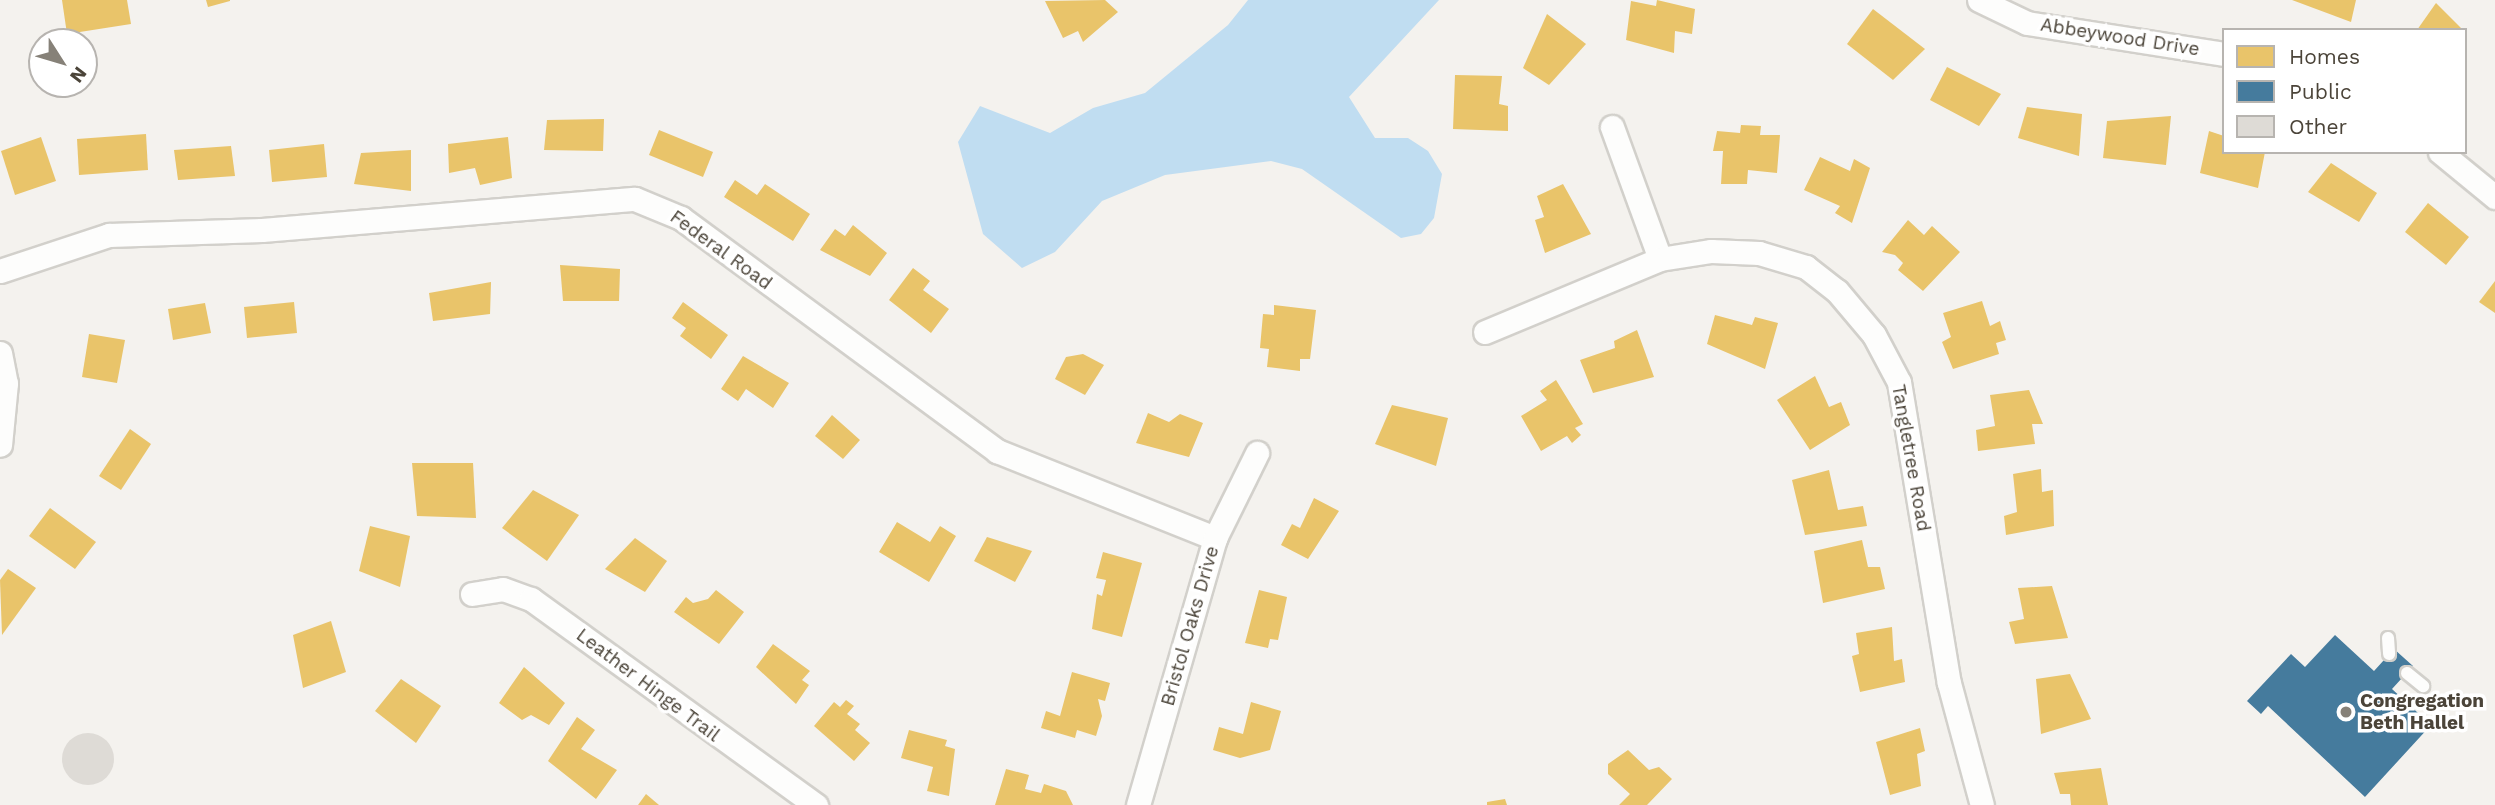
<!DOCTYPE html>
<html>
<head>
<meta charset="utf-8">
<style>
  body { margin:0 }
  #map { position:relative; width:2495px; height:805px; overflow:hidden; background:#f4f2ee; font-family:"Work Sans",sans-serif }
  div>[style] { position:absolute }
  [style*='--x'] { left:calc(var(--x)*1px); top:calc(var(--y)*1px); width:calc(var(--w)*1px); rotate:calc(var(--a)*1deg) }
  .water>* { inset:0; background:#c0ddf1 }
  .homes>* { inset:0; background:#e9c46a }
  .public>* { inset:0; background:#457b9d }
  .building>* { inset:0; background:#dedbd6 }
  .round { border-radius:50% }
  .roads { filter:drop-shadow(2px 0 #d2d0cb) drop-shadow(-2px 0 #d2d0cb) drop-shadow(0 2px #d2d0cb) drop-shadow(0 -2px #d2d0cb) }
  .lane>* { height:12px; margin:-6px; padding:0 6px; transform-origin:6px; border-radius:6px; background:#fdfdfc }
  .street>* { height:23px; margin:-11.5px; padding:0 11.5px; transform-origin:11.5px; border-radius:11.5px; background:#fdfdfc }
  .dots>* { width:19px; height:19px; translate:-50% -50%; box-sizing:border-box; border:4px solid #fff; border-radius:50% }
  span { translate:-50% -50%; white-space:nowrap; text-align:center; line-height:1.15; -webkit-text-stroke:7px #fff; paint-order:stroke }
  .street-label { font-size:19px; color:#4b4439 }
  .poi-label { font-size:19px; color:#4b4439; font-weight:700 }
  .left { translate:0 -50%; text-align:left }
  .legend { position:absolute; left:2222px; top:28px; width:245px; height:126px; box-sizing:border-box; background:#fff; border:2px solid #b7b4b0; margin:0; padding:9px 12px; list-style:none; font-size:21px; color:#4b4439 }
  .legend li { display:flex; align-items:center; gap:14px; height:35px }
  .legend b { width:35px; border:2px solid #b7b4b0 }
  .north { position:absolute; left:28px; top:28px; width:70px; height:70px; box-sizing:border-box; background:#fff; border:2px solid #b7b4b0; border-radius:50%; rotate:127deg; font-size:19px; font-weight:700; line-height:28px; text-align:center; color:#4b4439 }
  .north::after { content:''; display:block; margin:auto; width:24px; height:32px; background:#868178; clip-path:polygon(50% 0,100% 100%,50% 72%,0 100%) }
</style>
</head>
<body>
<div id="map">
  <div class="water">
    <i style="clip-path:polygon(1248px 0,1439px 0,1349px 97px,1375px 138px,1408px 138px,1428px 151px,1442px 174px,1434px 218px,1421px 234px,1401px 238px,1302px 169px,1271px 161px,1165px 175px,1102px 201px,1055px 252px,1022px 268px,983px 234px,958px 142px,980px 106px,1050px 133px,1093px 108px,1145px 93px,1228px 25px)"></i>
  </div>
  <div class="homes">
    <i style="clip-path:polygon(62px 0,127px 0,131px 24px,67px 34px)"></i>
    <i style="clip-path:polygon(206px 0,230px 0,230px 1px,208px 7px)"></i>
    <i style="clip-path:polygon(1105px 0,1118px 12px,1083px 42px,1078px 31px,1063px 38px,1045px 1px)"></i>
    <i style="clip-path:polygon(1657px 0,1695px 9px,1692px 34px,1675px 31px,1674px 53px,1626px 40px,1631px 1px,1656px 6px)"></i>
    <i style="clip-path:polygon(2292px 0,2356px 0,2351px 22px)"></i>
    <i style="clip-path:polygon(2436px 3px,2463px 30px,2417px 30px)"></i>
    <i style="clip-path:polygon(1873px 9px,1925px 49px,1893px 80px,1847px 44px)"></i>
    <i style="clip-path:polygon(1547px 14px,1586px 44px,1549px 85px,1523px 68px)"></i>
    <i style="clip-path:polygon(1947px 67px,2001px 94px,1979px 126px,1930px 100px)"></i>
    <i style="clip-path:polygon(1455px 75px,1502px 76px,1499px 104px,1508px 106px,1508px 131px,1453px 129px)"></i>
    <i style="clip-path:polygon(2027px 107px,2082px 114px,2079px 156px,2018px 138px)"></i>
    <i style="clip-path:polygon(2171px 116px,2166px 165px,2103px 158px,2107px 121px)"></i>
    <i style="clip-path:polygon(604px 119px,603px 151px,544px 150px,547px 120px)"></i>
    <i style="clip-path:polygon(1741px 125px,1761px 126px,1760px 135px,1780px 135px,1777px 173px,1748px 170px,1747px 184px,1721px 184px,1723px 151px,1713px 151px,1717px 131px,1740px 133px)"></i>
    <i style="clip-path:polygon(659px 130px,713px 152px,703px 177px,649px 155px)"></i>
    <i style="clip-path:polygon(2209px 131px,2224px 136px,2224px 152px,2265px 152px,2258px 188px,2200px 173px)"></i>
    <i style="clip-path:polygon(146px 134px,148px 170px,79px 175px,77px 139px)"></i>
    <i style="clip-path:polygon(41px 137px,56px 181px,15px 195px,1px 151px)"></i>
    <i style="clip-path:polygon(508px 137px,512px 178px,480px 185px,475px 168px,449px 173px,448px 144px)"></i>
    <i style="clip-path:polygon(324px 144px,327px 177px,272px 182px,269px 150px)"></i>
    <i style="clip-path:polygon(231px 146px,235px 176px,178px 180px,174px 150px)"></i>
    <i style="clip-path:polygon(411px 150px,411px 191px,354px 184px,361px 153px)"></i>
    <i style="clip-path:polygon(1820px 157px,1850px 171px,1854px 159px,1870px 168px,1852px 223px,1835px 213px,1840px 206px,1804px 190px)"></i>
    <i style="clip-path:polygon(2331px 163px,2377px 193px,2359px 222px,2308px 192px)"></i>
    <i style="clip-path:polygon(735px 180px,757px 195px,765px 184px,810px 214px,793px 241px,724px 197px)"></i>
    <i style="clip-path:polygon(1563px 184px,1591px 234px,1545px 253px,1535px 220px,1544px 217px,1537px 196px)"></i>
    <i style="clip-path:polygon(2428px 203px,2469px 237px,2446px 265px,2405px 232px)"></i>
    <i style="clip-path:polygon(1908px 220px,1924px 235px,1932px 226px,1960px 252px,1923px 291px,1898px 270px,1903px 263px,1895px 255px,1882px 252px)"></i>
    <i style="clip-path:polygon(853px 225px,887px 253px,870px 276px,820px 250px,835px 229px,845px 236px)"></i>
    <i style="clip-path:polygon(560px 265px,620px 269px,619px 301px,563px 301px)"></i>
    <i style="clip-path:polygon(913px 268px,930px 281px,923px 290px,949px 309px,931px 333px,889px 300px)"></i>
    <i style="clip-path:polygon(2495px 281px,2495px 313px,2479px 302px)"></i>
    <i style="clip-path:polygon(491px 282px,490px 314px,433px 321px,429px 293px)"></i>
    <i style="clip-path:polygon(1982px 301px,1990px 326px,2000px 321px,2006px 340px,1996px 343px,1999px 354px,1953px 369px,1942px 342px,1951px 337px,1943px 313px)"></i>
    <i style="clip-path:polygon(294px 302px,297px 333px,247px 338px,244px 307px)"></i>
    <i style="clip-path:polygon(683px 302px,728px 335px,711px 359px,680px 336px,686px 328px,672px 318px)"></i>
    <i style="clip-path:polygon(205px 303px,211px 333px,173px 340px,168px 309px)"></i>
    <i style="clip-path:polygon(1274px 305px,1316px 310px,1310px 359px,1300px 359px,1300px 371px,1267px 367px,1269px 349px,1260px 348px,1263px 314px,1274px 315px)"></i>
    <i style="clip-path:polygon(1715px 315px,1752px 325px,1755px 317px,1778px 323px,1765px 369px,1707px 344px)"></i>
    <i style="clip-path:polygon(1637px 330px,1654px 377px,1593px 393px,1580px 360px,1615px 348px,1614px 341px)"></i>
    <i style="clip-path:polygon(89px 334px,125px 340px,117px 383px,82px 377px)"></i>
    <i style="clip-path:polygon(1083px 354px,1104px 365px,1085px 395px,1055px 379px,1066px 357px)"></i>
    <i style="clip-path:polygon(743px 356px,789px 383px,773px 408px,746px 389px,738px 401px,721px 389px)"></i>
    <i style="clip-path:polygon(1815px 376px,1829px 407px,1841px 402px,1850px 425px,1810px 450px,1777px 400px)"></i>
    <i style="clip-path:polygon(1556px 380px,1583px 424px,1575px 428px,1581px 435px,1572px 443px,1567px 436px,1541px 451px,1521px 416px,1547px 400px,1540px 391px)"></i>
    <i style="clip-path:polygon(2029px 390px,2043px 424px,2032px 424px,2035px 444px,1978px 451px,1976px 430px,1995px 426px,1990px 395px)"></i>
    <i style="clip-path:polygon(1392px 405px,1448px 418px,1436px 466px,1375px 444px)"></i>
    <i style="clip-path:polygon(1148px 413px,1169px 422px,1180px 414px,1203px 423px,1189px 457px,1136px 443px)"></i>
    <i style="clip-path:polygon(832px 415px,860px 440px,843px 459px,815px 436px)"></i>
    <i style="clip-path:polygon(130px 429px,151px 444px,121px 490px,99px 476px)"></i>
    <i style="clip-path:polygon(412px 463px,473px 463px,476px 518px,417px 516px)"></i>
    <i style="clip-path:polygon(2041px 469px,2042px 492px,2053px 490px,2054px 526px,2006px 535px,2004px 516px,2017px 512px,2013px 474px)"></i>
    <i style="clip-path:polygon(1829px 470px,1838px 510px,1863px 506px,1867px 526px,1805px 535px,1792px 480px)"></i>
    <i style="clip-path:polygon(533px 490px,579px 515px,547px 561px,502px 528px)"></i>
    <i style="clip-path:polygon(1314px 498px,1339px 511px,1308px 559px,1281px 545px,1292px 524px,1300px 528px)"></i>
    <i style="clip-path:polygon(50px 508px,96px 542px,75px 569px,29px 536px)"></i>
    <i style="clip-path:polygon(897px 522px,930px 542px,940px 526px,956px 536px,929px 582px,879px 552px)"></i>
    <i style="clip-path:polygon(370px 526px,410px 536px,400px 587px,359px 571px)"></i>
    <i style="clip-path:polygon(987px 537px,1032px 551px,1015px 582px,974px 561px)"></i>
    <i style="clip-path:polygon(635px 538px,667px 561px,645px 592px,605px 569px)"></i>
    <i style="clip-path:polygon(1862px 540px,1868px 567px,1880px 567px,1885px 589px,1823px 603px,1814px 551px)"></i>
    <i style="clip-path:polygon(1103px 552px,1142px 563px,1122px 637px,1092px 629px,1097px 594px,1102px 596px,1106px 580px,1096px 578px)"></i>
    <i style="clip-path:polygon(8px 569px,36px 588px,2px 635px,0 580px)"></i>
    <i style="clip-path:polygon(2052px 586px,2068px 638px,2015px 644px,2009px 622px,2024px 619px,2018px 588px)"></i>
    <i style="clip-path:polygon(716px 590px,744px 612px,719px 644px,674px 612px,686px 597px,693px 603px,708px 599px)"></i>
    <i style="clip-path:polygon(1259px 590px,1287px 597px,1278px 640px,1270px 639px,1268px 648px,1245px 643px)"></i>
    <i style="clip-path:polygon(331px 621px,346px 672px,303px 688px,293px 635px)"></i>
    <i style="clip-path:polygon(1892px 627px,1894px 661px,1902px 659px,1905px 682px,1860px 692px,1852px 656px,1859px 654px,1856px 633px)"></i>
    <i style="clip-path:polygon(773px 644px,810px 671px,802px 680px,809px 685px,796px 704px,756px 667px)"></i>
    <i style="clip-path:polygon(524px 667px,565px 703px,549px 725px,531px 715px,522px 720px,499px 703px)"></i>
    <i style="clip-path:polygon(1072px 672px,1110px 683px,1105px 701px,1098px 699px,1102px 716px,1096px 736px,1077px 730px,1075px 738px,1041px 728px,1046px 711px,1060px 716px)"></i>
    <i style="clip-path:polygon(2070px 674px,2091px 719px,2041px 734px,2036px 679px)"></i>
    <i style="clip-path:polygon(401px 679px,441px 706px,416px 743px,375px 711px)"></i>
    <i style="clip-path:polygon(846px 700px,854px 706px,847px 714px,860px 724px,855px 730px,870px 743px,854px 761px,814px 726px,834px 702px,840px 707px)"></i>
    <i style="clip-path:polygon(1251px 702px,1281px 711px,1270px 750px,1240px 758px,1213px 750px,1219px 727px,1243px 734px)"></i>
    <i style="clip-path:polygon(577px 717px,595px 730px,581px 749px,617px 770px,596px 799px,548px 761px)"></i>
    <i style="clip-path:polygon(1920px 728px,1925px 751px,1917px 754px,1921px 786px,1890px 795px,1876px 742px)"></i>
    <i style="clip-path:polygon(909px 730px,947px 740px,945px 746px,955px 749px,949px 796px,927px 791px,933px 767px,901px 758px)"></i>
    <i style="clip-path:polygon(1628px 750px,1649px 770px,1659px 767px,1672px 779px,1647px 805px,1619px 805px,1630px 794px,1608px 774px,1608px 764px)"></i>
    <i style="clip-path:polygon(2101px 768px,2108px 805px,2071px 805px,2070px 794px,2060px 794px,2054px 773px)"></i>
    <i style="clip-path:polygon(1006px 769px,1029px 775px,1025px 789px,1041px 793px,1044px 784px,1066px 791px,1073px 805px,995px 805px)"></i>
    <i style="clip-path:polygon(646px 794px,659px 805px,638px 805px)"></i>
    <i style="clip-path:polygon(1505px 799px,1507px 805px,1487px 805px,1487px 802px)"></i>
  </div>
  <div class="public">
    <i style="clip-path:polygon(2335px 635px,2374px 671px,2394px 649px,2413px 666px,2392px 689px,2431px 725px,2365px 797px,2268px 706px,2261px 714px,2247px 701px,2291px 654px,2305px 667px)"></i>
  </div>
  <div class="building">
    <i class="round" style="left:62px;top:733px;width:52px;height:52px"></i>
  </div>
  <div class="roads">
    <div class="lane">
      <i style="--x:2388;--y:638;--w:16;--a:86"></i>
      <i style="--x:2407;--y:673;--w:21;--a:39"></i>
    </div>
    <div class="street">
      <i style="--x:1979;--y:0;--w:53;--a:25.6"></i>
      <i style="--x:2027;--y:23;--w:199;--a:8.9"></i>
      <i style="--x:1612;--y:127;--w:140;--a:70"></i>
      <i style="--x:2440;--y:152;--w:71;--a:39.3"></i>
      <i style="--x:0;--y:271;--w:115;--a:-18.3"></i>
      <i style="--x:109;--y:235;--w:153;--a:-1.9"></i>
      <i style="--x:262;--y:230;--w:374;--a:-4.8"></i>
      <i style="--x:635;--y:199;--w:50;--a:22.4"></i>
      <i style="--x:681;--y:218;--w:393;--a:36.4"></i>
      <i style="--x:997;--y:451;--w:235;--a:21.8"></i>
      <i style="--x:1485;--y:332;--w:190;--a:-22.6"></i>
      <i style="--x:1660;--y:259;--w:52;--a:-8.9"></i>
      <i style="--x:1711;--y:251;--w:48;--a:2.4"></i>
      <i style="--x:1759;--y:253;--w:49;--a:16.6"></i>
      <i style="--x:1806;--y:267;--w:39;--a:38"></i>
      <i style="--x:1837;--y:291;--w:57;--a:49.9"></i>
      <i style="--x:1874;--y:335;--w:53;--a:62"></i>
      <i style="--x:1899;--y:382;--w:305;--a:80.6"></i>
      <i style="--x:1949;--y:683;--w:126;--a:74.9"></i>
      <i style="--x:0;--y:353;--w:31;--a:79"></i>
      <i style="--x:6;--y:383;--w:62;--a:95.5"></i>
      <i style="--x:472;--y:594;--w:31;--a:-9"></i>
      <i style="--x:503;--y:589;--w:30;--a:20"></i>
      <i style="--x:531;--y:599;--w:352;--a:35.9"></i>
      <i style="--x:1138;--y:805;--w:278;--a:-73.9"></i>
      <i style="--x:1215;--y:538;--w:95;--a:-63.7"></i>
    </div>
  </div>
  <div class="dots">
    <i style="left:2346px;top:712px;background:#868178"></i>
  </div>
  <div class="street-label">
    <span style="left:2120px;top:37px;rotate:9deg">Abbeywood Drive</span>
    <span style="left:721px;top:250px;rotate:36deg">Federal Road</span>
    <span style="left:1911px;top:458px;rotate:80deg">Tangletree Road</span>
    <span style="left:1190px;top:626px;rotate:-74deg">Bristol Oaks Drive</span>
    <span style="left:648px;top:685px;rotate:37deg">Leather Hinge Trail</span>
  </div>
  <div class="poi-label">
    <span class="left" style="left:2360px;top:712px">Congregation<br>Beth Hallel</span>
  </div>
  <ul class="legend">
  <li><b style="height:19px;background:#e9c46a"></b>Homes</li>
  <li><b style="height:19px;background:#457b9d"></b>Public</li>
  <li><b style="height:19px;background:#dedbd6"></b>Other</li>
  </ul>
  <div class="north">N</div>
</div>
</body>
</html>
